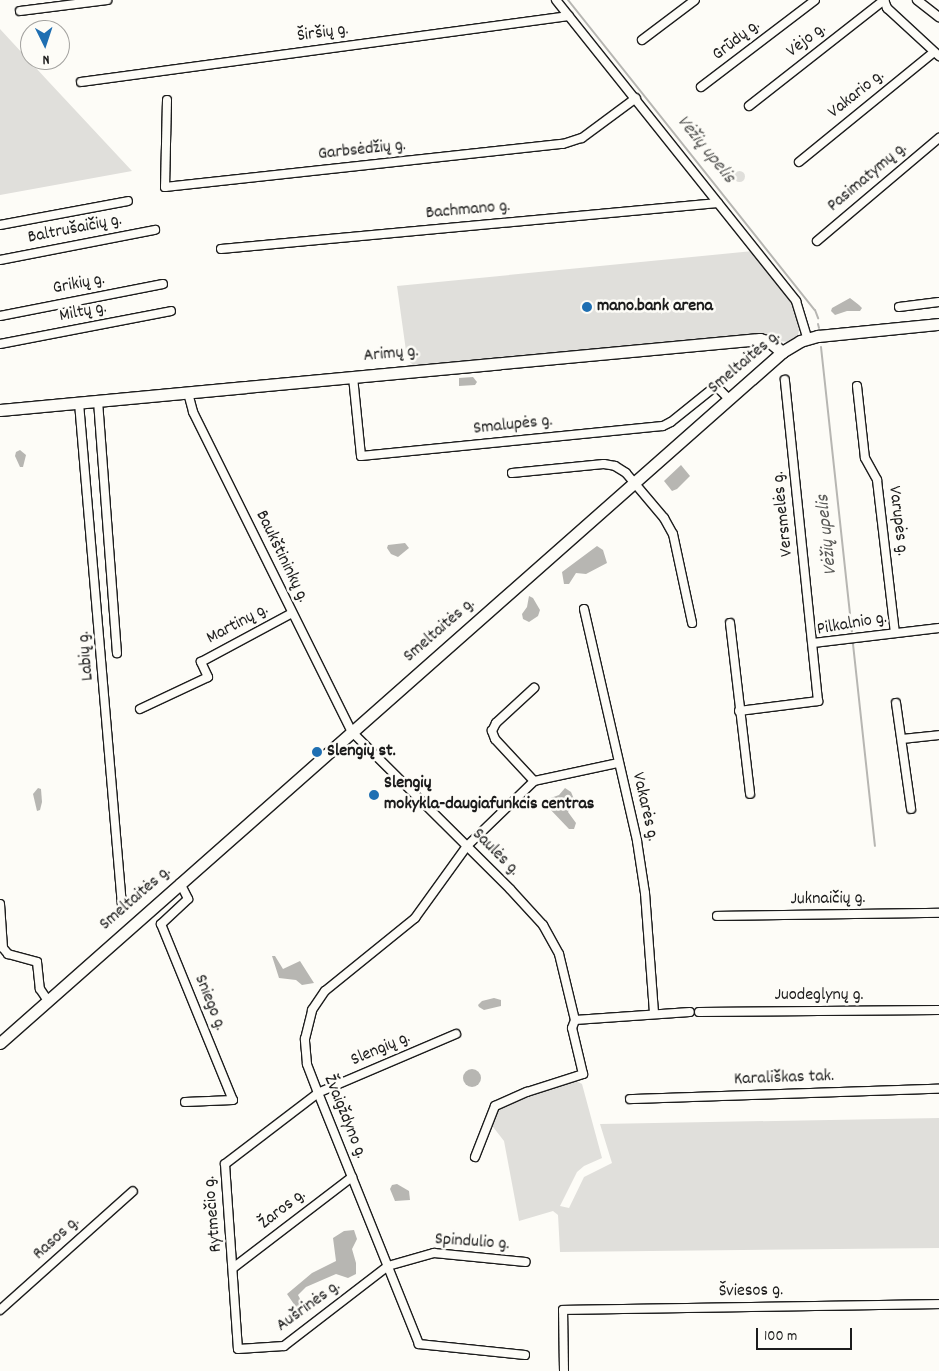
<!DOCTYPE html>
<html>
<head>
<meta charset="utf-8">
<style>
  body { margin:0 }
  #map { position:relative; width:939px; height:1371px; overflow:hidden; background:#fdfcf7; font-family:Dekko,sans-serif }
  div>[style] { position:absolute }
  [style*='--x'] { left:calc(var(--x)*1px); top:calc(var(--y)*1px); width:calc(var(--w)*1px); rotate:calc(var(--a)*1deg) }
  .green>* { inset:0; background:#e0dfdb }
  .round { border-radius:50% }
  .water>* { inset:0; background:#b7b6b2 }
  .stream>* { height:2px; margin:-1px; padding:0 1px; transform-origin:1px; border-radius:1px; background:#b7b6b2 }
  .roads { filter:drop-shadow(1px 0 #1c1c1c) drop-shadow(-1px 0 #1c1c1c) drop-shadow(0 1px #1c1c1c) drop-shadow(0 -1px #1c1c1c) }
  .street>* { height:8px; margin:-4px; padding:0 4px; transform-origin:4px; border-radius:4px; background:#fdfcf7 }
  .secondary>* { height:11px; margin:-5.5px; padding:0 5.5px; transform-origin:5.5px; border-radius:5.5px; background:#fdfcf7 }
  .dots>* { width:14px; height:14px; translate:-50% -50%; box-sizing:border-box; border:2px solid #fdfcf7; border-radius:50% }
  span { translate:-50% -50%; white-space:nowrap; text-align:center; line-height:1.15; -webkit-text-stroke:5px #fdfcf7; paint-order:stroke }
  .street-label { font-size:18px; color:#1c1c1c }
  .poi-label { font-size:18px; color:#1c1c1c; font-weight:700 }
  .left { translate:0 -50%; text-align:left }
  .water-label { font-size:19px; color:#5a5a58; font-style:italic }
  .north { position:absolute; left:20px; top:20px; width:50px; height:50px; box-sizing:border-box; background:#fdfcf7; border:1px solid #a3a29f; border-radius:50%; rotate:176deg; font-size:14px; font-weight:700; line-height:20px; text-align:center; color:#1c1c1c }
  .north::after { content:''; display:block; margin:auto; width:18px; height:22px; background:#1f6fb2; clip-path:polygon(50% 0,100% 100%,50% 72%,0 100%) }
  .scale { position:absolute; left:756px; top:1328px; width:96px; height:22px; box-sizing:border-box; border:2px solid #1c1c1c; border-top:0; padding-left:6px; font-size:15px; line-height:18px; white-space:nowrap; color:#1c1c1c; -webkit-text-stroke:4px #fdfcf7; paint-order:stroke }
</style>
</head>
<body>
<div id="map">
  <div class="green">
    <i style="clip-path:polygon(0 29px,48px 81px,132px 171px,0 195px)"></i>
    <i class="round" style="left:733.5px;top:170.5px;width:11px;height:11px"></i>
    <i style="clip-path:polygon(753px 251px,794px 307px,799px 330px,798px 336px,790px 342px,778px 341px,764px 334px,414px 366px,410px 362px,408px 351px,406px 351px,397px 286px)"></i>
    <i style="clip-path:polygon(575px 1080px,582px 1084px,602px 1158px,584px 1166px,577px 1172px,560px 1206px,569px 1208px,584px 1177px,612px 1163px,600px 1124px,939px 1118px,939px 1248px,560px 1252px,558px 1215px,553px 1211px,519px 1221px,504px 1141px,490px 1123px,495px 1111px,499px 1108px)"></i>
  </div>
  <div class="water">
    <i style="clip-path:polygon(850px 298px,859px 305px,862px 308px,860px 311px,847px 311px,835px 315px,831px 311px,832px 308px)"></i>
    <i style="clip-path:polygon(473px 377px,477px 382px,475px 385px,459px 386px,459px 378px)"></i>
    <i style="clip-path:polygon(20px 450px,26px 455px,23px 467px,20px 467px,15px 456px,16px 452px)"></i>
    <i style="clip-path:polygon(681px 465px,690px 476px,677px 489px,672px 491px,664px 481px)"></i>
    <i style="clip-path:polygon(405px 543px,409px 548px,398px 557px,391px 554px,387px 548px,388px 545px)"></i>
    <i style="clip-path:polygon(597px 546px,603px 550px,607px 563px,586px 574px,576px 573px,569px 584px,564px 584px,562px 572px)"></i>
    <i style="clip-path:polygon(529px 596px,533px 598px,540px 610px,538px 616px,529px 622px,523px 619px,522px 614px,527px 607px)"></i>
    <i style="clip-path:polygon(38px 788px,41px 789px,42px 802px,40px 810px,37px 811px,33px 794px)"></i>
    <i style="clip-path:polygon(565px 788px,571px 792px,574px 799px,568px 812px,576px 823px,574px 829px,569px 829px,547px 806px,548px 799px,559px 795px)"></i>
    <i style="clip-path:polygon(272px 956px,275px 956px,283px 969px,300px 961px,314px 983px,302px 985px,296px 980px,279px 978px)"></i>
    <i style="clip-path:polygon(494px 998px,501px 1000px,501px 1006px,484px 1010px,479px 1007px,478px 1005px,482px 1001px)"></i>
    <i class="round" style="left:463px;top:1069px;width:18px;height:18px"></i>
    <i style="clip-path:polygon(397px 1184px,409px 1191px,410px 1200px,395px 1201px,390px 1189px,392px 1185px)"></i>
    <i style="clip-path:polygon(354px 1230px,357px 1239px,352px 1249px,356px 1263px,356px 1274px,348px 1278px,336px 1274px,306px 1287px,298px 1295px,304px 1306px,305px 1309px,300px 1313px,287px 1294px,312px 1273px,336px 1261px,333px 1238px,344px 1231px)"></i>
  </div>
  <div class="stream">
    <i style="--x:568;--y:0;--w:396;--a:51.5"></i>
    <i style="--x:815;--y:310;--w:9;--a:69"></i>
    <i style="--x:818;--y:324;--w:4;--a:76"></i>
    <i style="--x:821;--y:347;--w:286;--a:83.8"></i>
    <i style="--x:853;--y:644;--w:203;--a:83.8"></i>
  </div>
  <div class="roads">
    <div class="street">
      <i style="--x:556;--y:0;--w:385;--a:51.4"></i>
      <i style="--x:796;--y:301;--w:39;--a:73"></i>
      <i style="--x:884;--y:0;--w:9;--a:69"></i>
      <i style="--x:887;--y:8;--w:71;--a:42.7"></i>
      <i style="--x:917;--y:0;--w:28;--a:38"></i>
      <i style="--x:20;--y:11;--w:88;--a:-7.2"></i>
      <i style="--x:642;--y:40;--w:66;--a:-37"></i>
      <i style="--x:81;--y:82;--w:492;--a:-7.7"></i>
      <i style="--x:701;--y:87;--w:143;--a:-37.3"></i>
      <i style="--x:167;--y:100;--w:87;--a:91.3"></i>
      <i style="--x:165;--y:187;--w:400;--a:-6.2"></i>
      <i style="--x:563;--y:144;--w:20;--a:-18"></i>
      <i style="--x:582;--y:138;--w:67;--a:-36.5"></i>
      <i style="--x:749;--y:106;--w:172;--a:-38.1"></i>
      <i style="--x:799;--y:162;--w:174;--a:-39.2"></i>
      <i style="--x:0;--y:225;--w:130;--a:-10.6"></i>
      <i style="--x:817;--y:241;--w:160;--a:-40.2"></i>
      <i style="--x:221;--y:249;--w:499;--a:-5.3"></i>
      <i style="--x:0;--y:260;--w:158;--a:-11"></i>
      <i style="--x:899;--y:307;--w:40;--a:-7.1"></i>
      <i style="--x:0;--y:316;--w:166;--a:-11.1"></i>
      <i style="--x:0;--y:344;--w:174;--a:-10.9"></i>
      <i style="--x:353;--y:377;--w:79;--a:84.2"></i>
      <i style="--x:361;--y:456;--w:303;--a:-5.7"></i>
      <i style="--x:663;--y:426;--w:9;--a:-27"></i>
      <i style="--x:671;--y:422;--w:58;--a:-38.7"></i>
      <i style="--x:716;--y:386;--w:18;--a:45"></i>
      <i style="--x:857;--y:386;--w:72;--a:83.7"></i>
      <i style="--x:865;--y:458;--w:25;--a:61"></i>
      <i style="--x:877;--y:480;--w:154;--a:83.3"></i>
      <i style="--x:188;--y:393;--w:20;--a:75"></i>
      <i style="--x:193;--y:412;--w:357;--a:63.6"></i>
      <i style="--x:352;--y:732;--w:223;--a:44.8"></i>
      <i style="--x:510;--y:889;--w:49;--a:47.5"></i>
      <i style="--x:543;--y:925;--w:33;--a:61"></i>
      <i style="--x:559;--y:954;--w:68;--a:76.4"></i>
      <i style="--x:98;--y:401;--w:253;--a:85.7"></i>
      <i style="--x:79;--y:403;--w:505;--a:85.11"></i>
      <i style="--x:512;--y:473;--w:92;--a:-5.6"></i>
      <i style="--x:604;--y:464;--w:11;--a:10"></i>
      <i style="--x:615;--y:466;--w:13;--a:32"></i>
      <i style="--x:626;--y:473;--w:59;--a:49.8"></i>
      <i style="--x:664;--y:518;--w:18;--a:61"></i>
      <i style="--x:673;--y:534;--w:91;--a:77.9"></i>
      <i style="--x:584;--y:609;--w:238;--a:77.1"></i>
      <i style="--x:637;--y:841;--w:53;--a:81.3"></i>
      <i style="--x:645;--y:893;--w:121;--a:85.7"></i>
      <i style="--x:730;--y:623;--w:172;--a:83.3"></i>
      <i style="--x:813;--y:643;--w:127;--a:-6.8"></i>
      <i style="--x:896;--y:703;--w:107;--a:81.9"></i>
      <i style="--x:140;--y:709;--w:75;--a:-25.2"></i>
      <i style="--x:208;--y:677;--w:17;--a:-115"></i>
      <i style="--x:201;--y:662;--w:103;--a:-28.3"></i>
      <i style="--x:739;--y:711;--w:80;--a:-7.2"></i>
      <i style="--x:818;--y:701;--w:323;--a:-95.9"></i>
      <i style="--x:902;--y:739;--w:37;--a:-6"></i>
      <i style="--x:534;--y:781;--w:57;--a:-132.9"></i>
      <i style="--x:495;--y:739;--w:9;--a:-111"></i>
      <i style="--x:492;--y:731;--w:9;--a:-63"></i>
      <i style="--x:496;--y:723;--w:52;--a:-42.6"></i>
      <i style="--x:180;--y:883;--w:18;--a:63"></i>
      <i style="--x:188;--y:899;--w:37;--a:137"></i>
      <i style="--x:161;--y:924;--w:190;--a:67.8"></i>
      <i style="--x:233;--y:1100;--w:48;--a:177.6"></i>
      <i style="--x:0;--y:904;--w:44;--a:86.1"></i>
      <i style="--x:3;--y:948;--w:8;--a:50"></i>
      <i style="--x:8;--y:954;--w:30;--a:15"></i>
      <i style="--x:37;--y:962;--w:27;--a:84"></i>
      <i style="--x:40;--y:989;--w:14;--a:56"></i>
      <i style="--x:717;--y:916;--w:222;--a:-0.8"></i>
      <i style="--x:699;--y:1012;--w:240;--a:-0.5"></i>
      <i style="--x:575;--y:1020;--w:115;--a:-4"></i>
      <i style="--x:456;--y:1034;--w:150;--a:156.9"></i>
      <i style="--x:318;--y:1093;--w:117;--a:142.6"></i>
      <i style="--x:225;--y:1164;--w:185;--a:86"></i>
      <i style="--x:238;--y:1349;--w:46;--a:-3.7"></i>
      <i style="--x:284;--y:1346;--w:131;--a:-37.6"></i>
      <i style="--x:388;--y:1266;--w:48;--a:-15.8"></i>
      <i style="--x:434;--y:1253;--w:92;--a:5.6"></i>
      <i style="--x:630;--y:1099;--w:309;--a:-1.9"></i>
      <i style="--x:475;--y:1157;--w:55;--a:-68.6"></i>
      <i style="--x:495;--y:1106;--w:35;--a:-24"></i>
      <i style="--x:527;--y:1092;--w:59;--a:-17.8"></i>
      <i style="--x:583;--y:1074;--w:47;--a:-103.4"></i>
      <i style="--x:572;--y:1028;--w:9;--a:-69"></i>
      <i style="--x:233;--y:1268;--w:150;--a:-37.4"></i>
      <i style="--x:0;--y:1310;--w:178;--a:-41.8"></i>
      <i style="--x:525;--y:1355;--w:107;--a:-174.1"></i>
      <i style="--x:419;--y:1344;--w:271;--a:-111.9"></i>
      <i style="--x:318;--y:1093;--w:31;--a:-111"></i>
      <i style="--x:307;--y:1064;--w:25;--a:-95"></i>
      <i style="--x:305;--y:1039;--w:30;--a:-76"></i>
      <i style="--x:312;--y:1010;--w:23;--a:-56"></i>
      <i style="--x:325;--y:991;--w:116;--a:-39"></i>
      <i style="--x:415;--y:918;--w:89;--a:-54.2"></i>
      <i style="--x:467;--y:846;--w:93;--a:-44.1"></i>
      <i style="--x:534;--y:781;--w:86;--a:-12.1"></i>
      <i style="--x:564;--y:1371;--w:61;--a:-90.9"></i>
      <i style="--x:563;--y:1310;--w:376;--a:-0.9"></i>
    </div>
    <div class="secondary">
      <i style="--x:0;--y:410;--w:763;--a:-5.34"></i>
      <i style="--x:760;--y:339;--w:10;--a:17"></i>
      <i style="--x:770;--y:342;--w:16;--a:40"></i>
      <i style="--x:0;--y:1043;--w:1044;--a:-41.46"></i>
      <i style="--x:782;--y:352;--w:21;--a:-31"></i>
      <i style="--x:800;--y:341;--w:19;--a:-16"></i>
      <i style="--x:818;--y:336;--w:122;--a:-5.7"></i>
    </div>
  </div>
  <div class="dots">
    <i style="left:587px;top:307px;background:#1f6fb2"></i>
    <i style="left:317px;top:752px;background:#1f6fb2"></i>
    <i style="left:374px;top:795px;background:#1f6fb2"></i>
  </div>
  <div class="street-label">
    <span style="left:323px;top:34px;rotate:-8deg">Širšių g.</span>
    <span style="left:737px;top:41px;rotate:-38deg">Grūdų g.</span>
    <span style="left:807px;top:41px;rotate:-38deg">Vėjo g.</span>
    <span style="left:857px;top:95px;rotate:-39deg">Vakario g.</span>
    <span style="left:362px;top:151px;rotate:-6deg">Garbsėdžių g.</span>
    <span style="left:868px;top:178px;rotate:-40deg">Pasimatymų g.</span>
    <span style="left:468px;top:211px;rotate:-5deg">Bachmano g.</span>
    <span style="left:75px;top:230px;rotate:-11deg">Baltrušaičių g.</span>
    <span style="left:79px;top:285px;rotate:-11deg">Grikių g.</span>
    <span style="left:83px;top:313px;rotate:-11deg">Miltų g.</span>
    <span style="left:391px;top:355px;rotate:-5deg">Arimų g.</span>
    <span style="left:745px;top:363px;rotate:-40deg">Smeltaitės g.</span>
    <span style="left:513px;top:426px;rotate:-6deg">Smalupės g.</span>
    <span style="left:784px;top:514px;rotate:-96deg">Versmelės g.</span>
    <span style="left:897px;top:521px;rotate:83deg">Varupės g.</span>
    <span style="left:281px;top:557px;rotate:64deg">Baukštininkų g.</span>
    <span style="left:238px;top:625px;rotate:-28deg">Martinų g.</span>
    <span style="left:852px;top:625px;rotate:-10deg">Pilkalnio g.</span>
    <span style="left:440px;top:631px;rotate:-41deg">Smeltaitės g.</span>
    <span style="left:87px;top:656px;rotate:-95deg">Labių g.</span>
    <span style="left:644px;top:807px;rotate:77deg">Vakarės g.</span>
    <span style="left:495px;top:853px;rotate:45deg">Saulės g.</span>
    <span style="left:136px;top:899px;rotate:-41deg">Smeltaitės g.</span>
    <span style="left:828px;top:900px;rotate:-1deg">Juknaičių g.</span>
    <span style="left:819px;top:996px">Juodeglynų g.</span>
    <span style="left:209px;top:1003px;rotate:68deg">Sniego g.</span>
    <span style="left:381px;top:1050px;rotate:-23deg">Slengių g.</span>
    <span style="left:784px;top:1079px;rotate:-2deg">Karališkas tak.</span>
    <span style="left:344px;top:1117px;rotate:68deg">Žvaigždyno g.</span>
    <span style="left:283px;top:1210px;rotate:-38deg">Žaros g.</span>
    <span style="left:214px;top:1214px;rotate:-95deg">Rytmečio g.</span>
    <span style="left:57px;top:1239px;rotate:-42deg">Rasos g.</span>
    <span style="left:472px;top:1243px;rotate:4deg">Spindulio g.</span>
    <span style="left:751px;top:1292px;rotate:-1deg">Šviesos g.</span>
    <span style="left:309px;top:1307px;rotate:-36deg">Aušrinės g.</span>
  </div>
  <div class="poi-label">
    <span class="left" style="left:597px;top:307px">mano.bank arena</span>
    <span class="left" style="left:327px;top:752px">Slengių st.</span>
    <span class="left" style="left:384px;top:795px">Slengių<br>mokykla-daugiafunkcis centras</span>
  </div>
  <div class="water-label">
    <span style="left:705px;top:150px;rotate:51deg">Vėžių upelis</span>
    <span style="left:828px;top:535px;rotate:-96deg">Vėžių upelis</span>
  </div>
  <div class="north">N</div>
  <div class="scale">100 m</div>
</div>
</body>
</html>
